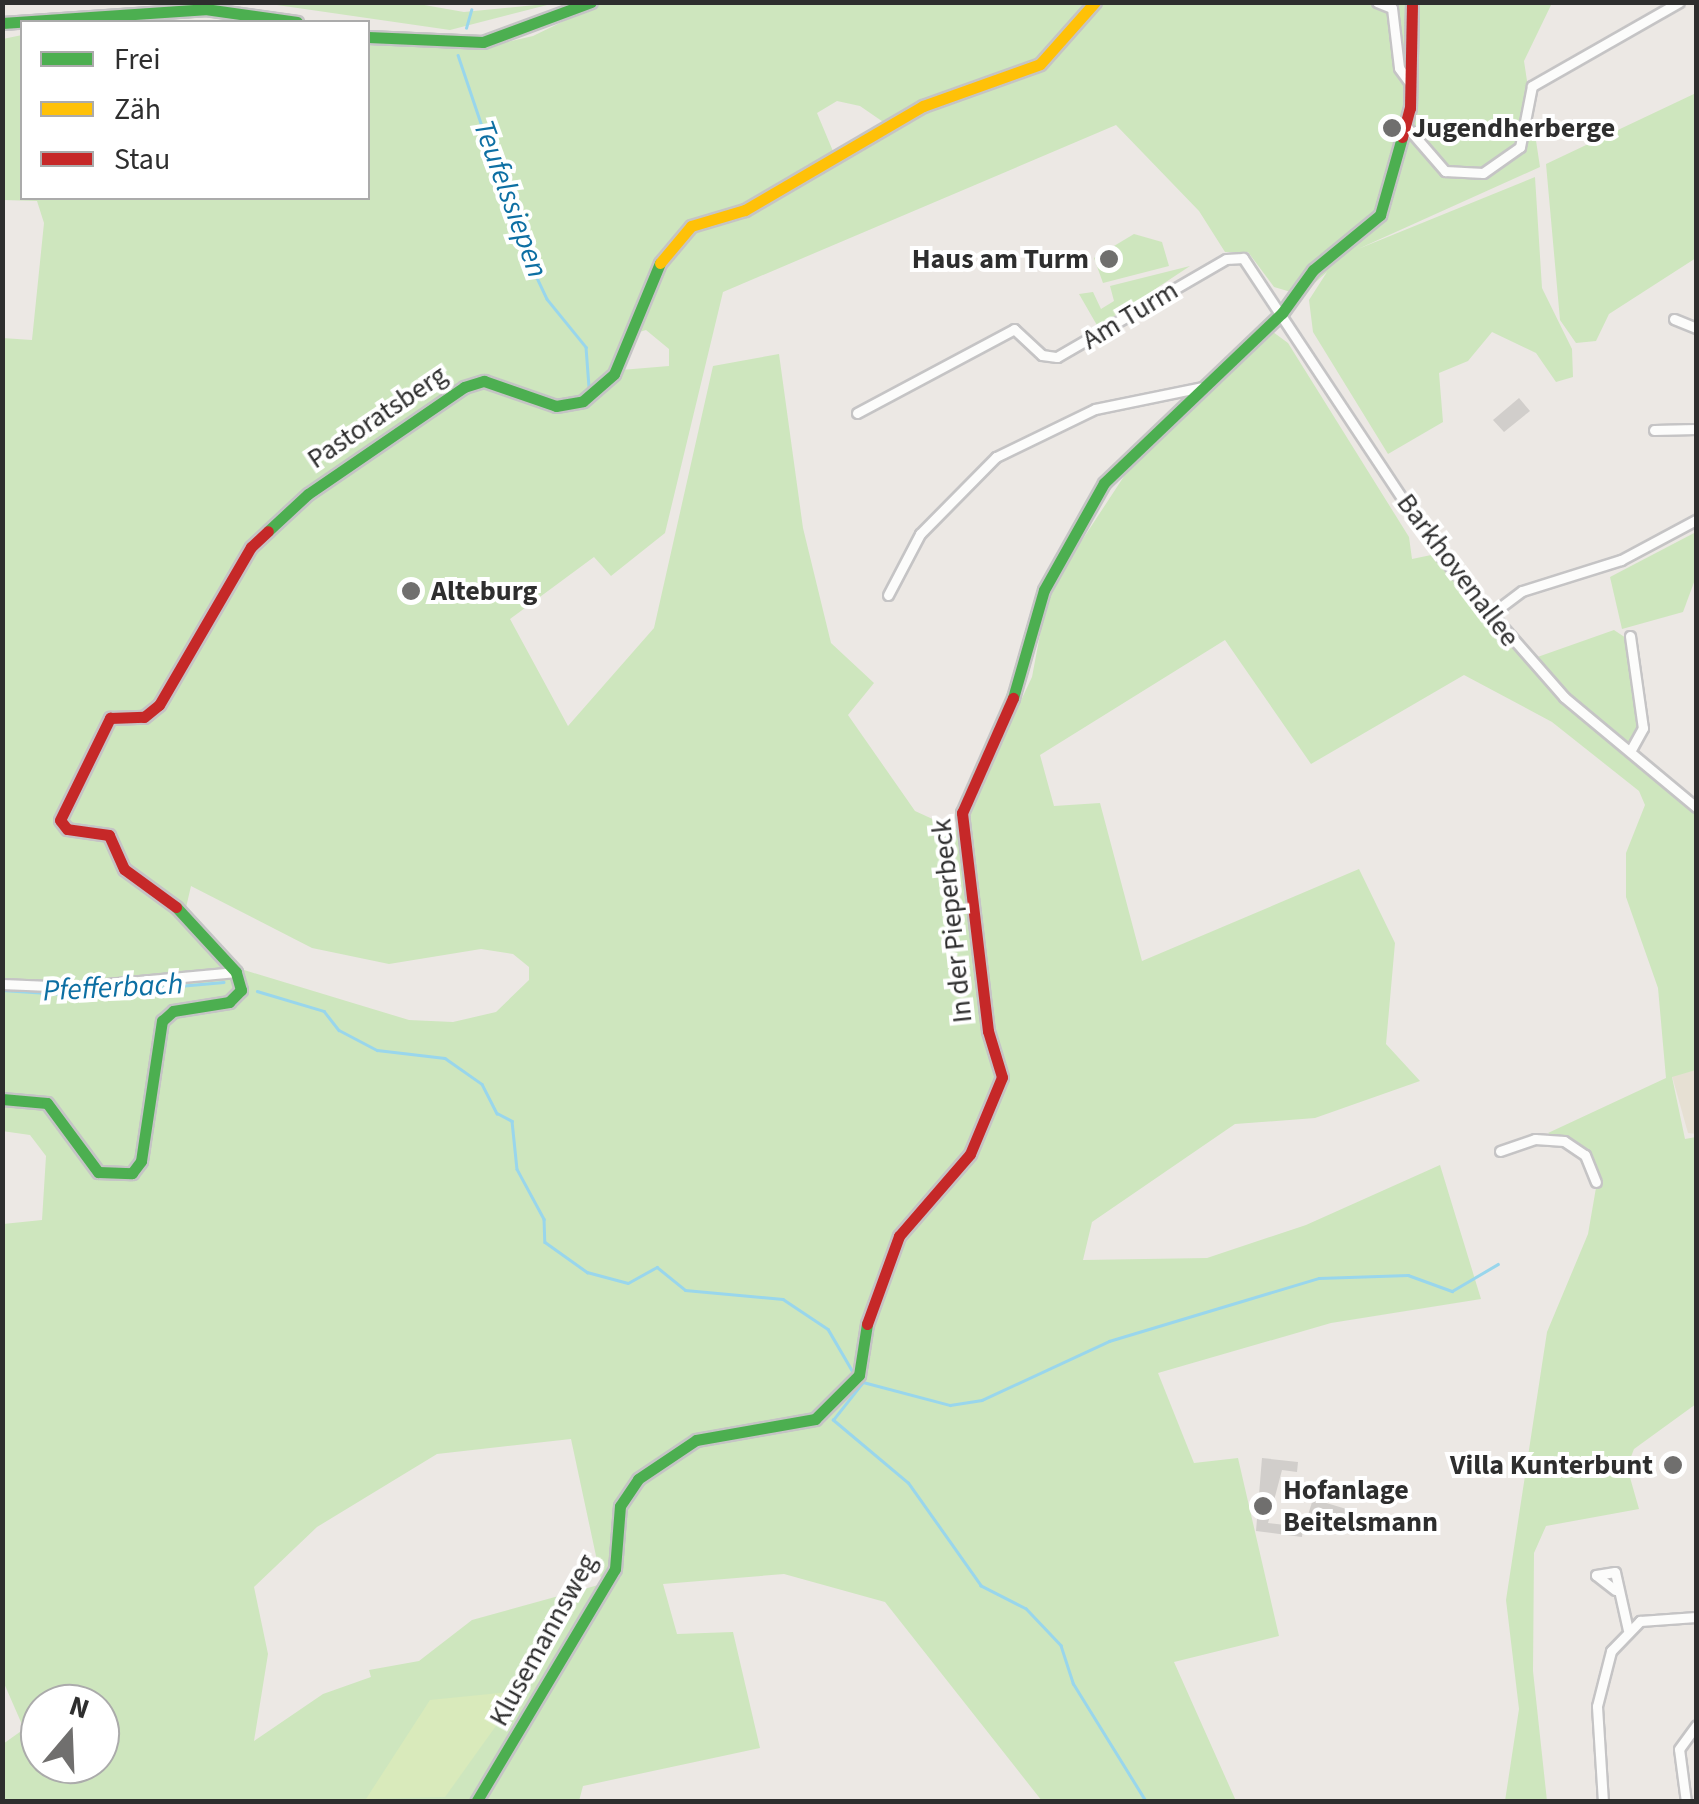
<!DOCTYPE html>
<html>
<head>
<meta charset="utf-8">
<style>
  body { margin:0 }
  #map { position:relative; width:1699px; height:1804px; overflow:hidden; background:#ece8e4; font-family:"Source Sans 3",sans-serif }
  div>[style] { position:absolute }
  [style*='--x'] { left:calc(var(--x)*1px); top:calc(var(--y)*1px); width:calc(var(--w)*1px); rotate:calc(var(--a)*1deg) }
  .education>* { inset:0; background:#e6e0d3 }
  .green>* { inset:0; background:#cee6be }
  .pitch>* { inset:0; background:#d9eabb }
  .stream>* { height:2.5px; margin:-1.25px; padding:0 1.25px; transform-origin:1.25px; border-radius:1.25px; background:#99d6ec }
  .building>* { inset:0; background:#d1cecb }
  .roads { filter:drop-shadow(2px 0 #c5c4c5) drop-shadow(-2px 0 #c5c4c5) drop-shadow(0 2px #c5c4c5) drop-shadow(0 -2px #c5c4c5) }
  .street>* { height:9px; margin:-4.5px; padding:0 4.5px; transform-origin:4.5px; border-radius:4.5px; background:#fcfcfb }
  .fast>* { height:11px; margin:-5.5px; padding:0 5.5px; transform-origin:5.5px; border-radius:5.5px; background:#4caf50 }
  .slow>* { height:11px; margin:-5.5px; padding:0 5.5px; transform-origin:5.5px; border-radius:5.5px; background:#ffc107 }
  .jam>* { height:11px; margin:-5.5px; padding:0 5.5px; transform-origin:5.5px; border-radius:5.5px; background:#c62828 }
  .dots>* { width:28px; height:28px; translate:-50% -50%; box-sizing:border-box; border:5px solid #fff; border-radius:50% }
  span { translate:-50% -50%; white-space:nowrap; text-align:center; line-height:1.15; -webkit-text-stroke:8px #fff; paint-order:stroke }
  .poi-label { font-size:28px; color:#2e2e2e; font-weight:700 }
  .left { translate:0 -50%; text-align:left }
  .right { translate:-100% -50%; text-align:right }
  .street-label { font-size:28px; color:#2e2e2e }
  .water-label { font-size:30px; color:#0d6fa3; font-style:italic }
  .frame { position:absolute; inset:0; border:5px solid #2e2e2e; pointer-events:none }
  .legend { position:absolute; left:20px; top:20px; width:350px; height:180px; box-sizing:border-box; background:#fff; border:2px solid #ababab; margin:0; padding:12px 18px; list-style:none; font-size:30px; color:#2e2e2e }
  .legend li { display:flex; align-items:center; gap:20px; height:50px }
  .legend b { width:50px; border:2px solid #ababab }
  .north { position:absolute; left:20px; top:1684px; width:100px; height:100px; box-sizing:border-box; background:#fff; border:2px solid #ababab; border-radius:50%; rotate:19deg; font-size:28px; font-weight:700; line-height:40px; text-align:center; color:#2e2e2e }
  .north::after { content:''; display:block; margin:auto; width:35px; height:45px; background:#706f6e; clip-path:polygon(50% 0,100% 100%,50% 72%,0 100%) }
</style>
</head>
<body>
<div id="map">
  <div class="education">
    <i style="clip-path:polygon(1696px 1070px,1696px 1134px,1688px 1133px,1672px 1076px)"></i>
  </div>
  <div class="green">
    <i style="clip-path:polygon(evenodd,603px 2px,1552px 3px,1524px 61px,1540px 167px,1358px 249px,1535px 177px,1542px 288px,1572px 349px,1573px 377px,1556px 382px,1536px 353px,1492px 332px,1468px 361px,1439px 373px,1443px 422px,1388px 454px,1313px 332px,1309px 300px,1327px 272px,1301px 295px,1274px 287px,1248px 252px,1225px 252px,1199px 211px,1116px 125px,723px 292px,665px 533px,611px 576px,594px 557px,510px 619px,568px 726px,654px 628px,713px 366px,779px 354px,803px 528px,831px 643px,874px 683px,848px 715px,915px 811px,961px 832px,990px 1003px,967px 815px,1032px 677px,1048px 592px,1138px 455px,1269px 329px,1288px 343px,1409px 537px,1412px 559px,1436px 554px,1529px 660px,1614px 630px,1629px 640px,1642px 728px,1630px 749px,1696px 810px,1696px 1070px,1672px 1077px,1685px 1139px,1696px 1137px,1696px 1404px,1634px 1449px,1627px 1467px,1639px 1509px,1546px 1526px,1534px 1553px,1533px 1671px,1547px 1801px,1505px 1801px,1519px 1709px,1506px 1600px,1547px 1332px,1588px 1234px,1597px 1182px,1590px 1161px,1548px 1133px,1666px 1078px,1658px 988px,1626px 897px,1626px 853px,1645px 805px,1639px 791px,1552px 722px,1464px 675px,1311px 764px,1225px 640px,1040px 755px,1054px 806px,1100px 803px,1142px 961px,1359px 869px,1395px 943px,1386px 1044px,1420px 1081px,1315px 1118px,1235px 1124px,1092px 1222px,1083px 1260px,1207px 1258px,1306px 1225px,1440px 1165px,1481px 1299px,1331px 1323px,1158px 1373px,1194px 1463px,1238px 1458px,1279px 1636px,1174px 1662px,1236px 1801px,1042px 1801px,885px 1602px,784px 1574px,663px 1584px,677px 1634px,733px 1632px,760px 1748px,583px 1786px,579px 1801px,3px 1801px,3px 1744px,24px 1729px,3px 1681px,3px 1224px,42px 1220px,46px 1156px,30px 1135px,2px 1131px,2px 338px,32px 340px,44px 223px,37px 201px,3px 200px,3px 39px,22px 35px,22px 198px,368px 198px,368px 41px,481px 48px,533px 36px,603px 2px,837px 101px,860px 106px,889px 126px,835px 156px,817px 113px,837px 101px,603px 2px,646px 330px,669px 349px,669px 366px,621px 370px,626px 336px,646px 330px,603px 2px,191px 886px,312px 948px,389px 964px,481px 949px,513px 954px,529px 967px,529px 980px,496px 1012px,453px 1022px,409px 1020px,244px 970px,210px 947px,185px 912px,191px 886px,603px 2px,571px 1439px,602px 1584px,472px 1620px,419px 1661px,369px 1670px,371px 1677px,323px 1694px,254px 1741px,268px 1654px,254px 1587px,317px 1527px,437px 1454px,571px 1439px,603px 2px,40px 1704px,100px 1704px,100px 1764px,40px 1764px,40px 1704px)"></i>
    <i style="clip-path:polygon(413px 3px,464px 12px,555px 3px,450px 30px,263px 3px)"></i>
    <i style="clip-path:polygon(1696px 93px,1696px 258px,1609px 314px,1596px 341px,1576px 343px,1560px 320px,1546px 164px)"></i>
    <i style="clip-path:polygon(1134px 234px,1162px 242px,1169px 266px,1103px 283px,1094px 258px)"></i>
    <i style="clip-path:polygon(1190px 266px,1098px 327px,1079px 294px,1093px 292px,1101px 309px,1114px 301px,1110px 286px)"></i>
    <i style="clip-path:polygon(1696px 532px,1696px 577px,1683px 612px,1622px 629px,1610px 577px)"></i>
  </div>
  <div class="pitch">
    <i style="clip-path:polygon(521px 1691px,445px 1797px,366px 1799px,430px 1700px)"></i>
  </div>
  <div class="stream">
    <i style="--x:53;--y:2;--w:1;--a:90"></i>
    <i style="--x:466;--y:28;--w:19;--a:-74"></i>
    <i style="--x:458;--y:55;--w:204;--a:71.4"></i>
    <i style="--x:523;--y:248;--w:56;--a:64.8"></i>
    <i style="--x:547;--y:299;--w:62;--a:50.9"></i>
    <i style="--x:586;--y:347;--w:40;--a:85.7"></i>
    <i style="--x:2;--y:990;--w:76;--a:3.8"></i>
    <i style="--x:78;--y:995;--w:146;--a:-5.1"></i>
    <i style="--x:257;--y:991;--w:70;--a:16.6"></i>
    <i style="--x:324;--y:1011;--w:24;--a:52"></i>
    <i style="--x:339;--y:1030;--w:43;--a:27.8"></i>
    <i style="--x:377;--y:1050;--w:68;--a:6.7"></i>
    <i style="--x:445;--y:1058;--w:45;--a:35.1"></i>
    <i style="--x:482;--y:1084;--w:33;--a:63"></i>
    <i style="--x:497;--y:1113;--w:17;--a:28"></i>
    <i style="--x:512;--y:1121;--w:48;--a:84.1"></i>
    <i style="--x:517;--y:1169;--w:57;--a:61.6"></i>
    <i style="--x:544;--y:1219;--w:23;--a:88"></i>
    <i style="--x:545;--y:1242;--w:52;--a:35.5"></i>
    <i style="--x:587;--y:1272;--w:42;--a:15"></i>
    <i style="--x:628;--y:1283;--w:33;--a:-29"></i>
    <i style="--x:657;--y:1267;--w:36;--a:39"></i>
    <i style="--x:685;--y:1290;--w:98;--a:5.2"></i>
    <i style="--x:783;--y:1299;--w:54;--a:33.7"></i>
    <i style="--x:828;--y:1329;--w:50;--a:59.8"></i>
    <i style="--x:1146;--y:1802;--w:139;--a:-121.7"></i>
    <i style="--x:1073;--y:1684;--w:40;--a:-108"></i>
    <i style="--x:1061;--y:1646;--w:51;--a:-133.4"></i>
    <i style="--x:1026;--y:1609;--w:51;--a:-152.9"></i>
    <i style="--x:981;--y:1586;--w:126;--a:-125.3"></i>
    <i style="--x:908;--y:1483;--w:98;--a:-140"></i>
    <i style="--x:833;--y:1420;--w:48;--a:-51.7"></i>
    <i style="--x:863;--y:1382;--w:90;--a:14.8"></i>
    <i style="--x:950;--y:1405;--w:32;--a:-9"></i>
    <i style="--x:982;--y:1400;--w:140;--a:-24.9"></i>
    <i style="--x:1109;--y:1341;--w:219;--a:-16.7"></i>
    <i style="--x:1319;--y:1278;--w:89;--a:-1.9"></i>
    <i style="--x:1408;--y:1275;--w:47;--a:20"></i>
    <i style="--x:1452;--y:1291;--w:53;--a:-30.4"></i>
  </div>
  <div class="building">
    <i style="clip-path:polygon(1519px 398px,1530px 411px,1504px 432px,1493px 420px)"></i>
    <i style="clip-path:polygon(1262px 1458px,1298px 1462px,1297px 1472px,1282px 1470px,1268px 1523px,1303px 1527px,1302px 1537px,1256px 1531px)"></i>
    <i style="clip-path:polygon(1313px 1499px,1353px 1511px,1348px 1527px,1308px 1515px)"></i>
  </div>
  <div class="roads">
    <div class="street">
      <i style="--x:1377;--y:2;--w:16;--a:22"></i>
      <i style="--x:1392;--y:8;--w:60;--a:83.3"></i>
      <i style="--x:1399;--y:68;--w:19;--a:54"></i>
      <i style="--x:1406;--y:126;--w:60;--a:49.1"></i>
      <i style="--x:1445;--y:171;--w:38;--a:3"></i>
      <i style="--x:1483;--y:173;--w:45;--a:-35.1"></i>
      <i style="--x:1520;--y:147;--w:62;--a:-78.9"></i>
      <i style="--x:1532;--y:86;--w:169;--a:-29.7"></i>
      <i style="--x:1674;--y:319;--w:24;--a:22"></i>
      <i style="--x:857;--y:413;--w:178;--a:-28.1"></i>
      <i style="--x:1014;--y:329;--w:38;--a:43"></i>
      <i style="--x:1042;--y:355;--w:15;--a:8"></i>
      <i style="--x:1057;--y:357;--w:195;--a:-30.1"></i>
      <i style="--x:1226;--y:259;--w:17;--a:-3"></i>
      <i style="--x:1243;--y:258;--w:355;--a:56.5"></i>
      <i style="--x:1439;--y:554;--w:190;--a:48.8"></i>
      <i style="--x:1564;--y:697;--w:172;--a:39.8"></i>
      <i style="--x:1654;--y:430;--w:42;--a:-1.4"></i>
      <i style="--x:888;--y:595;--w:69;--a:-62.3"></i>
      <i style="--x:920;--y:534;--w:108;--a:-45.4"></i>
      <i style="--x:996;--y:457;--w:110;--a:-25.9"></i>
      <i style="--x:1095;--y:409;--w:109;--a:-11.6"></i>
      <i style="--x:1490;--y:615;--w:40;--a:-37"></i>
      <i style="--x:1522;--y:591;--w:104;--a:-17.4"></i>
      <i style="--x:1621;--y:560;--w:85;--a:-28.1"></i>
      <i style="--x:1630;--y:636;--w:93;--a:82"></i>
      <i style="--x:1643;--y:728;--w:26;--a:119"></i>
      <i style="--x:2;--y:984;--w:72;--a:2.4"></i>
      <i style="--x:74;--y:987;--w:163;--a:-5.3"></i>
      <i style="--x:1500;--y:1151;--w:37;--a:-19"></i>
      <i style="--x:1535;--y:1139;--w:29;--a:4"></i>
      <i style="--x:1564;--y:1141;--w:25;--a:34"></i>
      <i style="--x:1585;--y:1155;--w:29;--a:68"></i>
      <i style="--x:1615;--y:1590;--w:24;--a:-142"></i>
      <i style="--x:1596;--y:1575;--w:19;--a:-9"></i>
      <i style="--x:1615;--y:1572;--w:59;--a:77.4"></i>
      <i style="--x:1603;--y:1802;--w:96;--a:-93.6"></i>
      <i style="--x:1597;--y:1706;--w:57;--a:-75.7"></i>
      <i style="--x:1611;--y:1651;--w:42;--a:-46"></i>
      <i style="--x:1640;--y:1621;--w:56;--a:-4.1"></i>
      <i style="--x:1686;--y:1802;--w:53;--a:-97.5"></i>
      <i style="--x:1679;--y:1749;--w:29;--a:-54"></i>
    </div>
    <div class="fast">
      <i style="--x:2;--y:23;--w:203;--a:-3.9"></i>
      <i style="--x:205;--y:9;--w:93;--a:8"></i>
      <i style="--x:368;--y:37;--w:115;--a:2.5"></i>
      <i style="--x:483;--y:42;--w:115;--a:-20.3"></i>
      <i style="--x:268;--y:531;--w:54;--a:-42.8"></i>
      <i style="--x:308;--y:494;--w:189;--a:-34.4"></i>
      <i style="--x:464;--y:387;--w:21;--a:-17"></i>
      <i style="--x:484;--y:381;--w:76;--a:19.1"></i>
      <i style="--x:556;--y:406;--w:27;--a:-10"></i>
      <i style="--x:583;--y:401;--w:41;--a:-41.1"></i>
      <i style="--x:614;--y:374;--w:120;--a:-67.5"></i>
      <i style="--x:1013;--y:698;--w:112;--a:-74"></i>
      <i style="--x:1044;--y:590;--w:123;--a:-60.7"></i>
      <i style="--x:1104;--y:483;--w:246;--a:-43.7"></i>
      <i style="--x:1282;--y:313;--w:53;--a:-54.2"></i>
      <i style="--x:1313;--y:270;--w:87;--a:-39.4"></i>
      <i style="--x:1380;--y:215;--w:81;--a:-74.2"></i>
      <i style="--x:2;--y:1099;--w:45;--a:5.1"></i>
      <i style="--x:47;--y:1103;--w:86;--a:53.5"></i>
      <i style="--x:98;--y:1172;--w:34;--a:2"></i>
      <i style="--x:132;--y:1173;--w:15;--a:-53"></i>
      <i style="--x:141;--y:1161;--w:142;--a:-81.5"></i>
      <i style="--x:162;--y:1021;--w:15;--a:-42"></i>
      <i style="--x:173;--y:1011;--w:57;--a:-9.1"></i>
      <i style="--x:229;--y:1002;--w:17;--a:-45"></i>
      <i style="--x:241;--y:990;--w:19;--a:-106"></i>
      <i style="--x:236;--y:972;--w:88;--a:-132.7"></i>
      <i style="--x:476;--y:1802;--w:271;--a:-59.2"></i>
      <i style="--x:615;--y:1569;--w:63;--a:-85.5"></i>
      <i style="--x:620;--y:1506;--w:32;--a:-56"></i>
      <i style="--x:638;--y:1479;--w:70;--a:-33.9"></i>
      <i style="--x:696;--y:1440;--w:121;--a:-10"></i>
      <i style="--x:815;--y:1419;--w:62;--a:-45"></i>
      <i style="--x:859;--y:1375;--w:52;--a:-81.1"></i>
    </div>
    <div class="slow">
      <i style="--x:660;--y:263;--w:48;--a:-50"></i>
      <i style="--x:691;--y:226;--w:56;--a:-16.5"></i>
      <i style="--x:745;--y:210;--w:206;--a:-30.3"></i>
      <i style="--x:923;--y:106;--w:124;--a:-19.7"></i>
      <i style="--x:1040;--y:64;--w:83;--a:-48.4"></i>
    </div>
    <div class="jam">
      <i style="--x:1402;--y:137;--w:30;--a:-75"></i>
      <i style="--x:1410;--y:108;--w:106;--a:-88.9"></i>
      <i style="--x:176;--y:907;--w:64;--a:-143.8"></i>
      <i style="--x:124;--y:869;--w:37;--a:-114"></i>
      <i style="--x:109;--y:835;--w:42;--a:-171.9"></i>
      <i style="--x:67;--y:829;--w:11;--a:-128"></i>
      <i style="--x:60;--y:820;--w:114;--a:-63.9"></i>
      <i style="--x:110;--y:718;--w:34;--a:-2"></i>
      <i style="--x:144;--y:717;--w:19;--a:-39"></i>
      <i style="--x:159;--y:705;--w:183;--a:-59.8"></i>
      <i style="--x:251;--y:547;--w:23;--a:-43"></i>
      <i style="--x:867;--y:1324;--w:94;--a:-70"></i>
      <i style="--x:899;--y:1236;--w:108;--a:-49.1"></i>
      <i style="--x:970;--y:1154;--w:83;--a:-67.4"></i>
      <i style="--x:1002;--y:1077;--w:48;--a:-106.9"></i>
      <i style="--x:988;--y:1031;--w:220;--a:-96.8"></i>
      <i style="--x:962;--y:813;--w:126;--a:-66.1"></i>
    </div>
  </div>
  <div class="dots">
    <i style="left:1392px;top:128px;background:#706f6e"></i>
    <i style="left:1109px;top:259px;background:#706f6e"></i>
    <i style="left:411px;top:591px;background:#706f6e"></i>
    <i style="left:1673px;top:1465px;background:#706f6e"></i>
    <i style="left:1263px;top:1506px;background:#706f6e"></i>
  </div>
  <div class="poi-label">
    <span class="left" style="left:1412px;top:128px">Jugendherberge</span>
    <span class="right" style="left:1089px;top:259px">Haus am Turm</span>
    <span class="left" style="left:431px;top:591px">Alteburg</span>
    <span class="right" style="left:1653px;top:1465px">Villa Kunterbunt</span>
    <span class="left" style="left:1283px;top:1506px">Hofanlage<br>Beitelsmann</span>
  </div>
  <div class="street-label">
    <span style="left:1130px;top:315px;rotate:-31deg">Am Turm</span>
    <span style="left:377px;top:417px;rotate:-34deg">Pastoratsberg</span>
    <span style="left:1458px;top:570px;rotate:53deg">Barkhovenallee</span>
    <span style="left:952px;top:921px;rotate:-96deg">In der Pieperbeck</span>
    <span style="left:543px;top:1640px;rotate:-61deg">Klusemannsweg</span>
  </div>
  <div class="water-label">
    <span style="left:510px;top:199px;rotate:70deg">Teufelssiepen</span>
    <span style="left:113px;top:988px;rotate:-3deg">Pfefferbach</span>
  </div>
  <div class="frame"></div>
  <ul class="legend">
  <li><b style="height:12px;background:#4caf50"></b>Frei</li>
  <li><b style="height:12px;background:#ffc107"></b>Zäh</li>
  <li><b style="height:12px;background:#c62828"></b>Stau</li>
  </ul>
  <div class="north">N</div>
</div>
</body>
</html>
